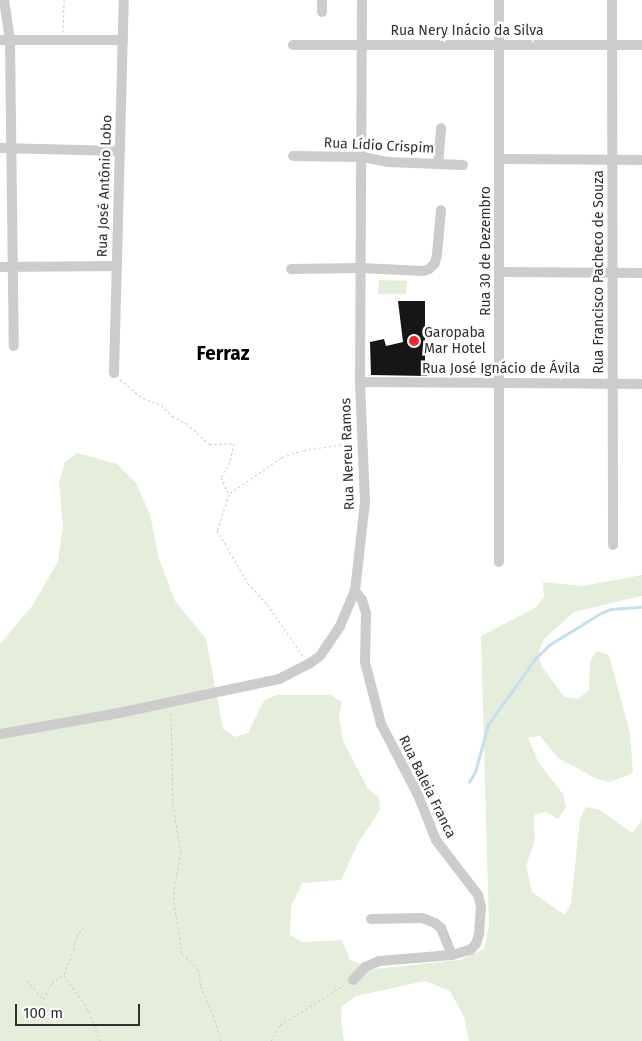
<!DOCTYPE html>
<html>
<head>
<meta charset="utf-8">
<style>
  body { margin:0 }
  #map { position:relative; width:642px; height:1041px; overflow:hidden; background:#fff; font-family:"Fira Sans",sans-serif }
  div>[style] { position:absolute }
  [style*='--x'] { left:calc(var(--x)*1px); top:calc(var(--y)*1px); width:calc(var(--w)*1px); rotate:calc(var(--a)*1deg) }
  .green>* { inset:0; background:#e5eddb }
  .stream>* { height:2.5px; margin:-1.25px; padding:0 1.25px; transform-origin:1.25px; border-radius:1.25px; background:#c6dfee }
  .building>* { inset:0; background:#161616 }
  .path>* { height:1px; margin-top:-0.5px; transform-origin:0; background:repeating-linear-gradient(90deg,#ccc 0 2.5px,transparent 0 5px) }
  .minor>* { height:10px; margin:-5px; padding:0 5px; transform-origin:5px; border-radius:5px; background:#ccc }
  .dots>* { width:14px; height:14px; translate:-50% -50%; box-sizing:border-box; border:2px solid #fff; border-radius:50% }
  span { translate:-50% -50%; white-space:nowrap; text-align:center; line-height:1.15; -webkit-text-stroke:5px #fff; paint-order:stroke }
  .street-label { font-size:14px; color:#2f2f2f }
  .poi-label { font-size:14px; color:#2f2f2f }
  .left { translate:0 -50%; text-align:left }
  .district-label { font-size:19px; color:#000; font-weight:700 }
  .scale { position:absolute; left:15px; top:1004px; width:125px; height:22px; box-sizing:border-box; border:2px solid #2f2f2f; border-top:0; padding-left:6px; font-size:15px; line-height:18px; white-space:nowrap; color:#2f2f2f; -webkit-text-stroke:4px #fff; paint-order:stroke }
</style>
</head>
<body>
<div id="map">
  <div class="green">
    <i style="clip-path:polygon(379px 280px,407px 281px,406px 294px,378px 294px)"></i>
    <i style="clip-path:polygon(77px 453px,117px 464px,136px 483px,150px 514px,159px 559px,175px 601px,206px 639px,223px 729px,235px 737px,248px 733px,264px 700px,277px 695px,330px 695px,342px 702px,339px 715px,343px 741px,368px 789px,379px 798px,380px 810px,358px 843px,341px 880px,302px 883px,291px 907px,290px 935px,302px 942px,342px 940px,350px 960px,374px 969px,459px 960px,484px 949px,489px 927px,481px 636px,535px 608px,544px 597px,543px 582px,583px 586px,642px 575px,642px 596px,574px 612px,544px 639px,539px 651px,541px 665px,564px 697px,578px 699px,589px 690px,590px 662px,596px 651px,609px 655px,630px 733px,633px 773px,609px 782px,595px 778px,558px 758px,540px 736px,528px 738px,539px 763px,563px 794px,566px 807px,558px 819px,546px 812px,534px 815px,535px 840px,526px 866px,532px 892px,565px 915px,571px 903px,580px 819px,586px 807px,600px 810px,632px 833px,641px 822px,642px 815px,642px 1041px,469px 1041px,464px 1017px,450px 991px,425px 981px,356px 996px,342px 1006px,341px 1020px,344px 1041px,0 1041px,0 644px,33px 605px,58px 561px,63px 526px,59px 482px,65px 462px)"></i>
  </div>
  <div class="stream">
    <i style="--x:469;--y:782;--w:12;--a:-59"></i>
    <i style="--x:475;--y:772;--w:49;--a:-74.5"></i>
    <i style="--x:488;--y:725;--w:80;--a:-54.7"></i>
    <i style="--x:534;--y:660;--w:21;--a:-45"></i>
    <i style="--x:549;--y:645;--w:61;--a:-31.6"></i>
    <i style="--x:601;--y:613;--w:11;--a:-22"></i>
    <i style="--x:611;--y:609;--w:31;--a:-4"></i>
  </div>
  <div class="building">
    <i style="clip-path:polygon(398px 301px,425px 301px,425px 365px,427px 376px,371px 375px,370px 342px,384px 339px,386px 346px,403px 342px)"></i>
  </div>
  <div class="path">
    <i style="--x:63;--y:32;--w:32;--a:-88"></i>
    <i style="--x:120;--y:379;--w:30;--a:40"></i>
    <i style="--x:143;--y:398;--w:19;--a:21"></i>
    <i style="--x:161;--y:405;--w:16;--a:45"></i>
    <i style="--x:172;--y:416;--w:16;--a:27"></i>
    <i style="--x:186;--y:423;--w:31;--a:42"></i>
    <i style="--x:209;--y:444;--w:25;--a:-2"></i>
    <i style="--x:234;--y:443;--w:19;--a:102"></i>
    <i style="--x:230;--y:462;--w:17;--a:121"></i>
    <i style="--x:221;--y:477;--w:19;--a:65"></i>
    <i style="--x:229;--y:494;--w:38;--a:108"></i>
    <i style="--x:217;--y:530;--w:61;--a:59.7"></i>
    <i style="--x:248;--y:583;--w:28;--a:48"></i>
    <i style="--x:267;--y:604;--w:63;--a:55.3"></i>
    <i style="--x:230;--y:493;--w:63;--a:-34.7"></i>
    <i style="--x:282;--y:457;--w:23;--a:-18"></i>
    <i style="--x:304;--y:450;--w:49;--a:-8.1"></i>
    <i style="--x:171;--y:713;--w:92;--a:88.8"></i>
    <i style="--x:173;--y:805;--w:48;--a:80.3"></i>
    <i style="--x:181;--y:852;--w:36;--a:101"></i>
    <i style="--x:174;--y:887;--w:15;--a:90"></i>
    <i style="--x:174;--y:902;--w:53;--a:81.3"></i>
    <i style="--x:182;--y:954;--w:22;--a:43"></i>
    <i style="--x:198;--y:969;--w:17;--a:80"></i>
    <i style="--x:201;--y:986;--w:31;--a:68"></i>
    <i style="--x:213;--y:1015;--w:27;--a:73"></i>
    <i style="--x:64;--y:974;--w:27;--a:-68"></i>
    <i style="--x:74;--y:949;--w:12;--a:-81"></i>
    <i style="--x:76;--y:937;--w:14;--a:-54"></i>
    <i style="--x:27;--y:980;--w:25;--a:50"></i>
    <i style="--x:43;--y:999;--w:18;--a:-61"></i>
    <i style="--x:52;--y:983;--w:14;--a:-34"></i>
    <i style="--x:64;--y:975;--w:44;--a:55.2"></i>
    <i style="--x:89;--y:1011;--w:32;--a:70"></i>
    <i style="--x:271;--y:1041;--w:18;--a:-61"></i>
    <i style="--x:280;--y:1025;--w:75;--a:-32"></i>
  </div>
  <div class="minor">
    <i style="--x:4;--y:0;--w:40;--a:81.5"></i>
    <i style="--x:10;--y:40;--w:306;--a:89.3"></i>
    <i style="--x:322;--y:0;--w:12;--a:90"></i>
    <i style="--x:499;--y:0;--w:562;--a:90"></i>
    <i style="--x:612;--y:0;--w:545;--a:89.89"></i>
    <i style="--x:0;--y:40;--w:123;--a:0"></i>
    <i style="--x:293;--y:45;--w:349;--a:0"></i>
    <i style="--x:0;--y:148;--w:120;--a:1.4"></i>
    <i style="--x:293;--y:156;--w:69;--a:0.8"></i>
    <i style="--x:362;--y:157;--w:26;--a:11"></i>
    <i style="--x:388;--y:162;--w:75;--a:2.3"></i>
    <i style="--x:499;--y:159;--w:143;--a:0.4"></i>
    <i style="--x:438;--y:164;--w:36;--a:-85"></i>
    <i style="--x:0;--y:267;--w:117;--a:-0.5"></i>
    <i style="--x:291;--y:269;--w:70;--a:-0.8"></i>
    <i style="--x:361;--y:268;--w:62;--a:2.8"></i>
    <i style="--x:423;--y:271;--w:6;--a:-18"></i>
    <i style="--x:429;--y:269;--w:8;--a:-45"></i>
    <i style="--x:435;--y:263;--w:9;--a:-77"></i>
    <i style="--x:437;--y:254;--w:44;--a:-84.8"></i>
    <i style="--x:499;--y:272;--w:143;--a:0.4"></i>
    <i style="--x:114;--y:373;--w:373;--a:-88.5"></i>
    <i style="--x:360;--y:382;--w:282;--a:0.4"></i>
    <i style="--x:0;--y:734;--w:121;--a:-10"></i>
    <i style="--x:119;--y:713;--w:164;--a:-12"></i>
    <i style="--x:279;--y:679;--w:34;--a:-27"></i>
    <i style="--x:309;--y:664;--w:14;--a:-36"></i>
    <i style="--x:320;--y:656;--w:36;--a:-56"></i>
    <i style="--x:340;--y:626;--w:38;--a:-67"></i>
    <i style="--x:355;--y:591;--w:90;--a:-83.6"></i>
    <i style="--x:365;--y:502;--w:120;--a:-92.4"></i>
    <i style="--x:360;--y:382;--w:382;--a:-89.7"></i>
    <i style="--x:371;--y:919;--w:51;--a:-1.1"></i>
    <i style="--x:422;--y:918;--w:14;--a:21"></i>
    <i style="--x:435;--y:923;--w:8;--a:40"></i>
    <i style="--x:441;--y:928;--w:29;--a:68"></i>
    <i style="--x:353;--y:980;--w:18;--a:-47"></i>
    <i style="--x:365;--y:967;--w:15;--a:-23"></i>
    <i style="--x:379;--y:961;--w:73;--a:-4.7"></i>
    <i style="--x:452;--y:955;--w:19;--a:-16"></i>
    <i style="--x:470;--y:950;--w:8;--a:-45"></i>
    <i style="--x:476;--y:944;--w:10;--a:-73"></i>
    <i style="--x:479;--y:934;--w:27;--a:-86"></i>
    <i style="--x:481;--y:907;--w:12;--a:-104"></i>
    <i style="--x:478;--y:895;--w:69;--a:-127.4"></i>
    <i style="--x:436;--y:840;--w:48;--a:-111.8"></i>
    <i style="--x:418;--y:795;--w:80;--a:-117.5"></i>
    <i style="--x:381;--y:724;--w:64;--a:-104.5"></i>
    <i style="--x:365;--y:662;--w:49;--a:-88.8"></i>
    <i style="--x:366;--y:613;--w:14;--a:-107"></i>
    <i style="--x:362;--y:600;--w:11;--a:-128"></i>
  </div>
  <div class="dots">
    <i style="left:414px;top:341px;background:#f22534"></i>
  </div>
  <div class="street-label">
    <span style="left:467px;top:31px">Rua Nery Inácio da Silva</span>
    <span style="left:379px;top:146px;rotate:3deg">Rua Lídio Crispim</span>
    <span style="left:105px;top:186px;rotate:-88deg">Rua José Antônio Lobo</span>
    <span style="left:486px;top:251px;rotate:-90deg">Rua 30 de Dezembro</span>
    <span style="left:599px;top:272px;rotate:-90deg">Rua Francisco Pacheco de Souza</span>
    <span style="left:501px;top:369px">Rua José Ignácio de Ávila</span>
    <span style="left:348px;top:454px;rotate:-92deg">Rua Nereu Ramos</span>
    <span style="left:427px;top:787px;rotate:64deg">Rua Baleia Franca</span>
  </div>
  <div class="poi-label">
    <span class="left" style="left:424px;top:341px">Garopaba<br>Mar Hotel</span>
  </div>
  <div class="district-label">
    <span style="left:223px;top:354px">Ferraz</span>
  </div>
  <div class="scale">100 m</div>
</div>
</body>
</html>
